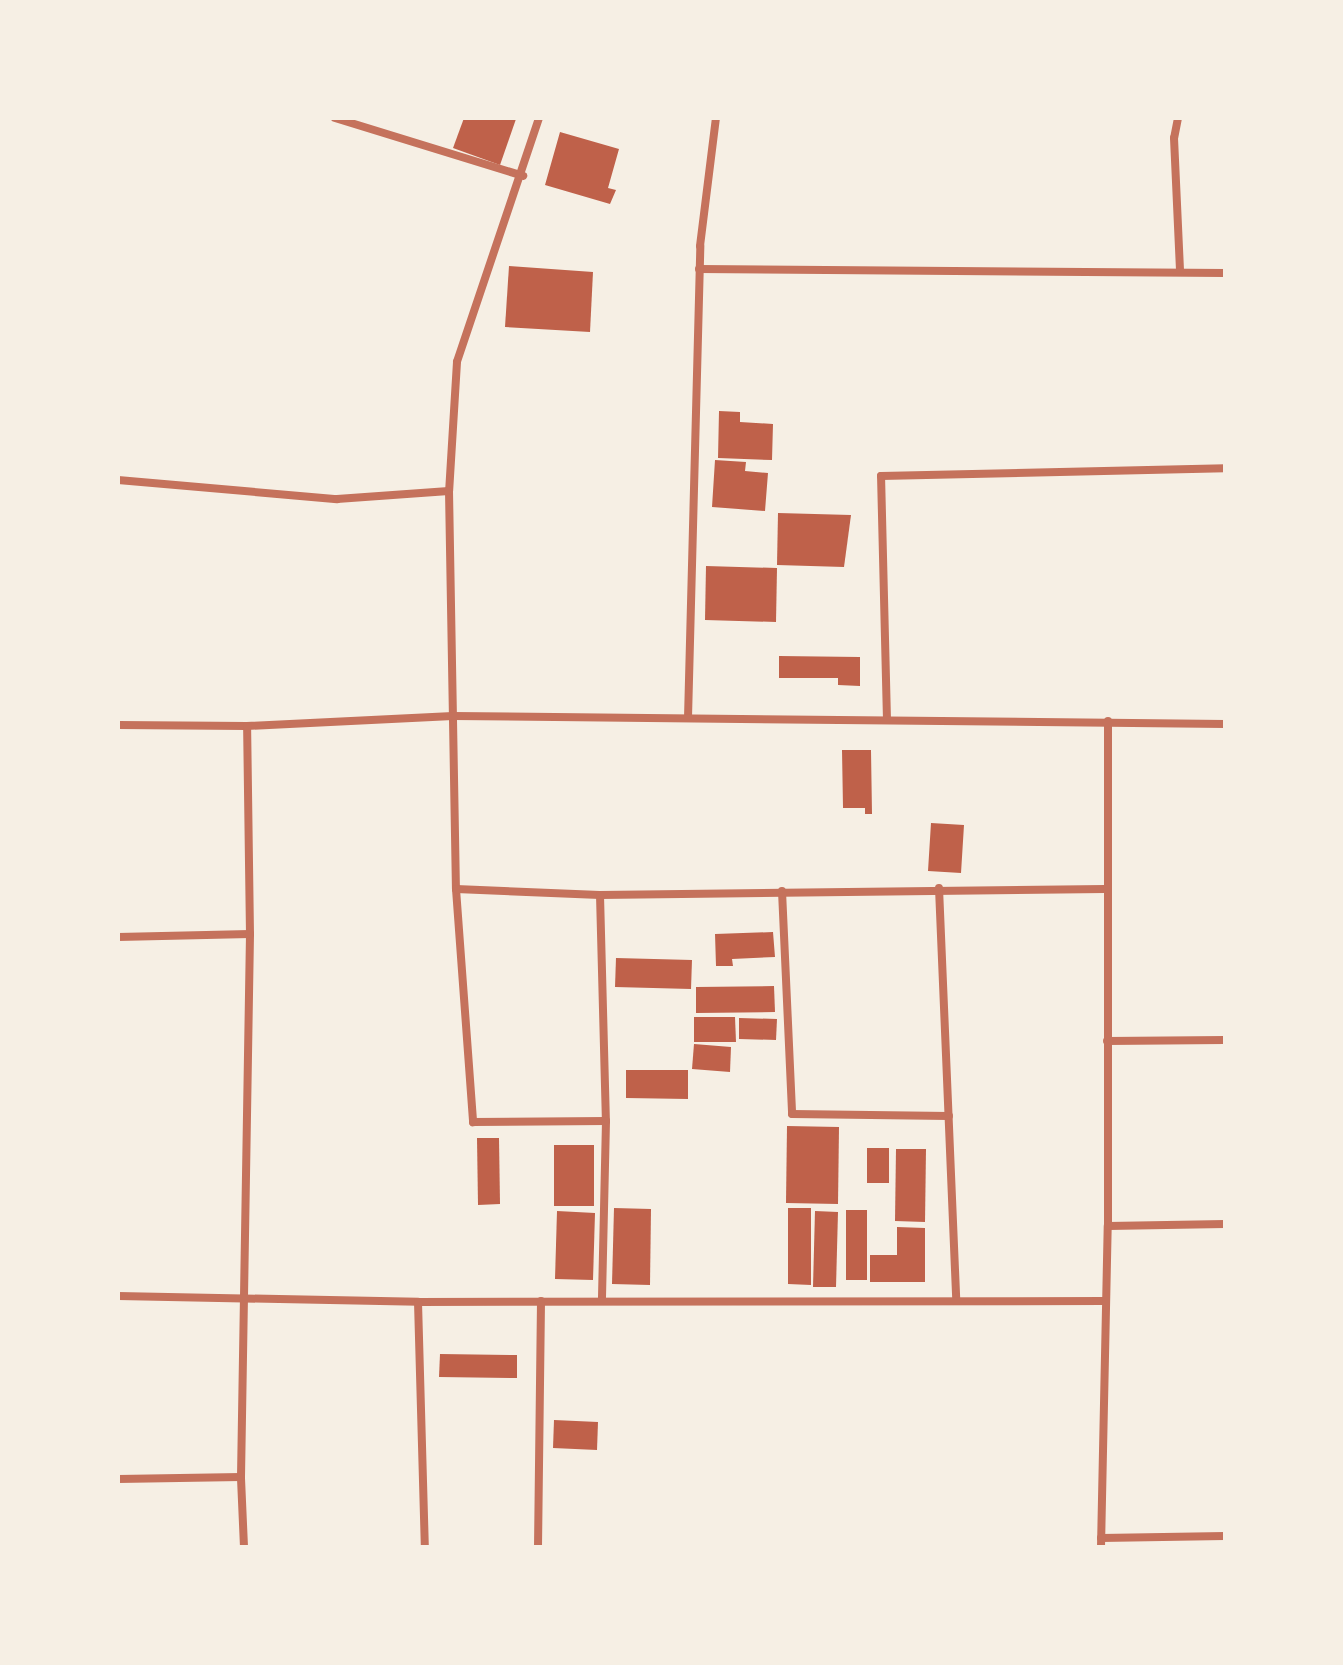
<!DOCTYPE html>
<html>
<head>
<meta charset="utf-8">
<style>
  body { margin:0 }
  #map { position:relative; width:1343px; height:1665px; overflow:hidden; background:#f6efe4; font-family:"Alegreya Sans",sans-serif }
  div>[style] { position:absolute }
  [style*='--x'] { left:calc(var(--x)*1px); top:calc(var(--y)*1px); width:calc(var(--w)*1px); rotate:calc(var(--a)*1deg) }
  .building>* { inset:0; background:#bf614a }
  .minor>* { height:8px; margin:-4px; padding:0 4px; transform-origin:4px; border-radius:4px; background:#c5725c }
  span { translate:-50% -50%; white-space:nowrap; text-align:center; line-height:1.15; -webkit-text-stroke:8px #f6efe4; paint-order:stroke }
  .frame { position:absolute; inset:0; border:120px solid #f6efe4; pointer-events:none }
</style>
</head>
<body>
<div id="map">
  <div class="building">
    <i style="clip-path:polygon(464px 118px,516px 119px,500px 165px,453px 148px)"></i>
    <i style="clip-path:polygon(560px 132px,619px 149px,608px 188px,616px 190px,610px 204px,545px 185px)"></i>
    <i style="clip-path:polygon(509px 266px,593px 272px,590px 332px,505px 327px)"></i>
    <i style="clip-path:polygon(719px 411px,740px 412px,740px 422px,773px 424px,772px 460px,718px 458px)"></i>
    <i style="clip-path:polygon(715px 460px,746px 462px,745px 471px,768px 473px,765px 511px,712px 507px)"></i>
    <i style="clip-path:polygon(778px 513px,851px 515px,844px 567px,777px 565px)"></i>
    <i style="clip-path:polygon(706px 566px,777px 568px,776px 622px,705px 620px)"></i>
    <i style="clip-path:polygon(779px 656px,860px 657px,860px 686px,838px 685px,838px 678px,779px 678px)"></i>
    <i style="clip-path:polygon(842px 750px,871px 750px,872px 814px,865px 814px,865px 808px,843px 808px)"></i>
    <i style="clip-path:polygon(931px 823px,964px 825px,961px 873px,928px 871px)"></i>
    <i style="clip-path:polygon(773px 932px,775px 957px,732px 959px,733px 966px,716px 966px,715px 934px)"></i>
    <i style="clip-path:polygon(616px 958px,692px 960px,691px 989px,615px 987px)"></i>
    <i style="clip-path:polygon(774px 986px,775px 1012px,696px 1013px,696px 987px)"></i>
    <i style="clip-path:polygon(694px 1017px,735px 1017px,736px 1042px,694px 1042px)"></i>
    <i style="clip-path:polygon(739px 1018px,777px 1019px,776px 1040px,739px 1039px)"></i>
    <i style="clip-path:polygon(694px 1044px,731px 1047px,730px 1072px,692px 1069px)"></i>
    <i style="clip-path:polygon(626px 1070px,688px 1070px,688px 1099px,626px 1098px)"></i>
    <i style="clip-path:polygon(787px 1126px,839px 1127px,838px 1204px,786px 1203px)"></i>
    <i style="clip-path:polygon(477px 1138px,499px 1138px,500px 1204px,478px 1205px)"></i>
    <i style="clip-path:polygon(554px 1145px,594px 1145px,594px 1206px,554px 1206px)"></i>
    <i style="clip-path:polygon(867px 1148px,889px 1148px,889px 1183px,867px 1183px)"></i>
    <i style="clip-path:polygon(896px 1149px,926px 1149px,925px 1222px,895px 1221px)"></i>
    <i style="clip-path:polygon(614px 1208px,651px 1209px,650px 1285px,612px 1284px)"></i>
    <i style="clip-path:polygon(788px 1208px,811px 1208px,811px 1285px,788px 1284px)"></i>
    <i style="clip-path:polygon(846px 1210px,867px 1210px,867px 1280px,846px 1280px)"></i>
    <i style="clip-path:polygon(557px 1211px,595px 1213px,593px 1280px,555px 1279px)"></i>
    <i style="clip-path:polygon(815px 1211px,838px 1212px,836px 1287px,813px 1287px)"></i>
    <i style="clip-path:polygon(897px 1227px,925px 1228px,925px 1282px,870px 1282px,870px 1255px,897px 1255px)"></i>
    <i style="clip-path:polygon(440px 1354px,517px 1355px,517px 1378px,439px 1377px)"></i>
    <i style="clip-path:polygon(554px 1420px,598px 1422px,597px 1450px,553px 1448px)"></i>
  </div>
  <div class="minor">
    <i style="--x:335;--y:118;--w:197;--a:17.1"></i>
    <i style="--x:539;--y:118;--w:257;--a:108.6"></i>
    <i style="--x:457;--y:362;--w:129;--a:93.5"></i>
    <i style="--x:449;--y:491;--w:398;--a:89"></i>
    <i style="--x:456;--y:889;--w:234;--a:85.8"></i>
    <i style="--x:473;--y:1122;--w:133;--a:-0.4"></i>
    <i style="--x:1178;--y:118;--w:20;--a:101"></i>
    <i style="--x:1174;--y:138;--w:134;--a:87.4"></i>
    <i style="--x:699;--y:269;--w:526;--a:0.44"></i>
    <i style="--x:118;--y:480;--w:220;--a:5"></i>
    <i style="--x:337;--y:499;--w:112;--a:-4.1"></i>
    <i style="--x:688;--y:718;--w:472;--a:-88.5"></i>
    <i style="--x:700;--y:246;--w:129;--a:-82.9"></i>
    <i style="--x:887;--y:720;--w:244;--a:-91.4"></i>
    <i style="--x:881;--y:476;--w:344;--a:-1.3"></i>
    <i style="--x:118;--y:725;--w:129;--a:0.4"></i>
    <i style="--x:247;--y:726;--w:206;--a:-2.8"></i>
    <i style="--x:453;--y:716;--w:772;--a:0.59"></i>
    <i style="--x:939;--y:888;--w:411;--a:87.6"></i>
    <i style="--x:456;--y:889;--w:144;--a:2.4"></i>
    <i style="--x:600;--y:895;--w:505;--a:-0.68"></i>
    <i style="--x:782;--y:891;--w:223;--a:87.4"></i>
    <i style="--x:792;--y:1114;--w:157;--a:0.7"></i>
    <i style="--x:600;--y:895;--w:226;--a:88.5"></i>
    <i style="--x:606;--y:1121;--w:179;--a:91.3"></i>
    <i style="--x:118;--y:937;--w:132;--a:-1.3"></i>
    <i style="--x:1107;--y:1041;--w:118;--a:-0.5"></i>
    <i style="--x:1108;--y:1226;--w:117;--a:-1"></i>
    <i style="--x:118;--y:1296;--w:300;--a:1.1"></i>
    <i style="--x:418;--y:1302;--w:686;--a:-0.08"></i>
    <i style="--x:418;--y:1302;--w:245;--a:88.4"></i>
    <i style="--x:118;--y:1479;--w:123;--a:-0.9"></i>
    <i style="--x:1101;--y:1538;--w:124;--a:-0.9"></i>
    <i style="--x:244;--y:1547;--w:70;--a:-92.5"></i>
    <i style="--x:241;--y:1477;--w:543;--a:-89.05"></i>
    <i style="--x:250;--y:934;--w:208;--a:-90.8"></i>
    <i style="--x:538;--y:1547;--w:246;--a:-89.3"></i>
    <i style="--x:1101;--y:1547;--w:321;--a:-88.8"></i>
    <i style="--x:1108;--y:1226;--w:505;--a:-90"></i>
  </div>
  <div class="frame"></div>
</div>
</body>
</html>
